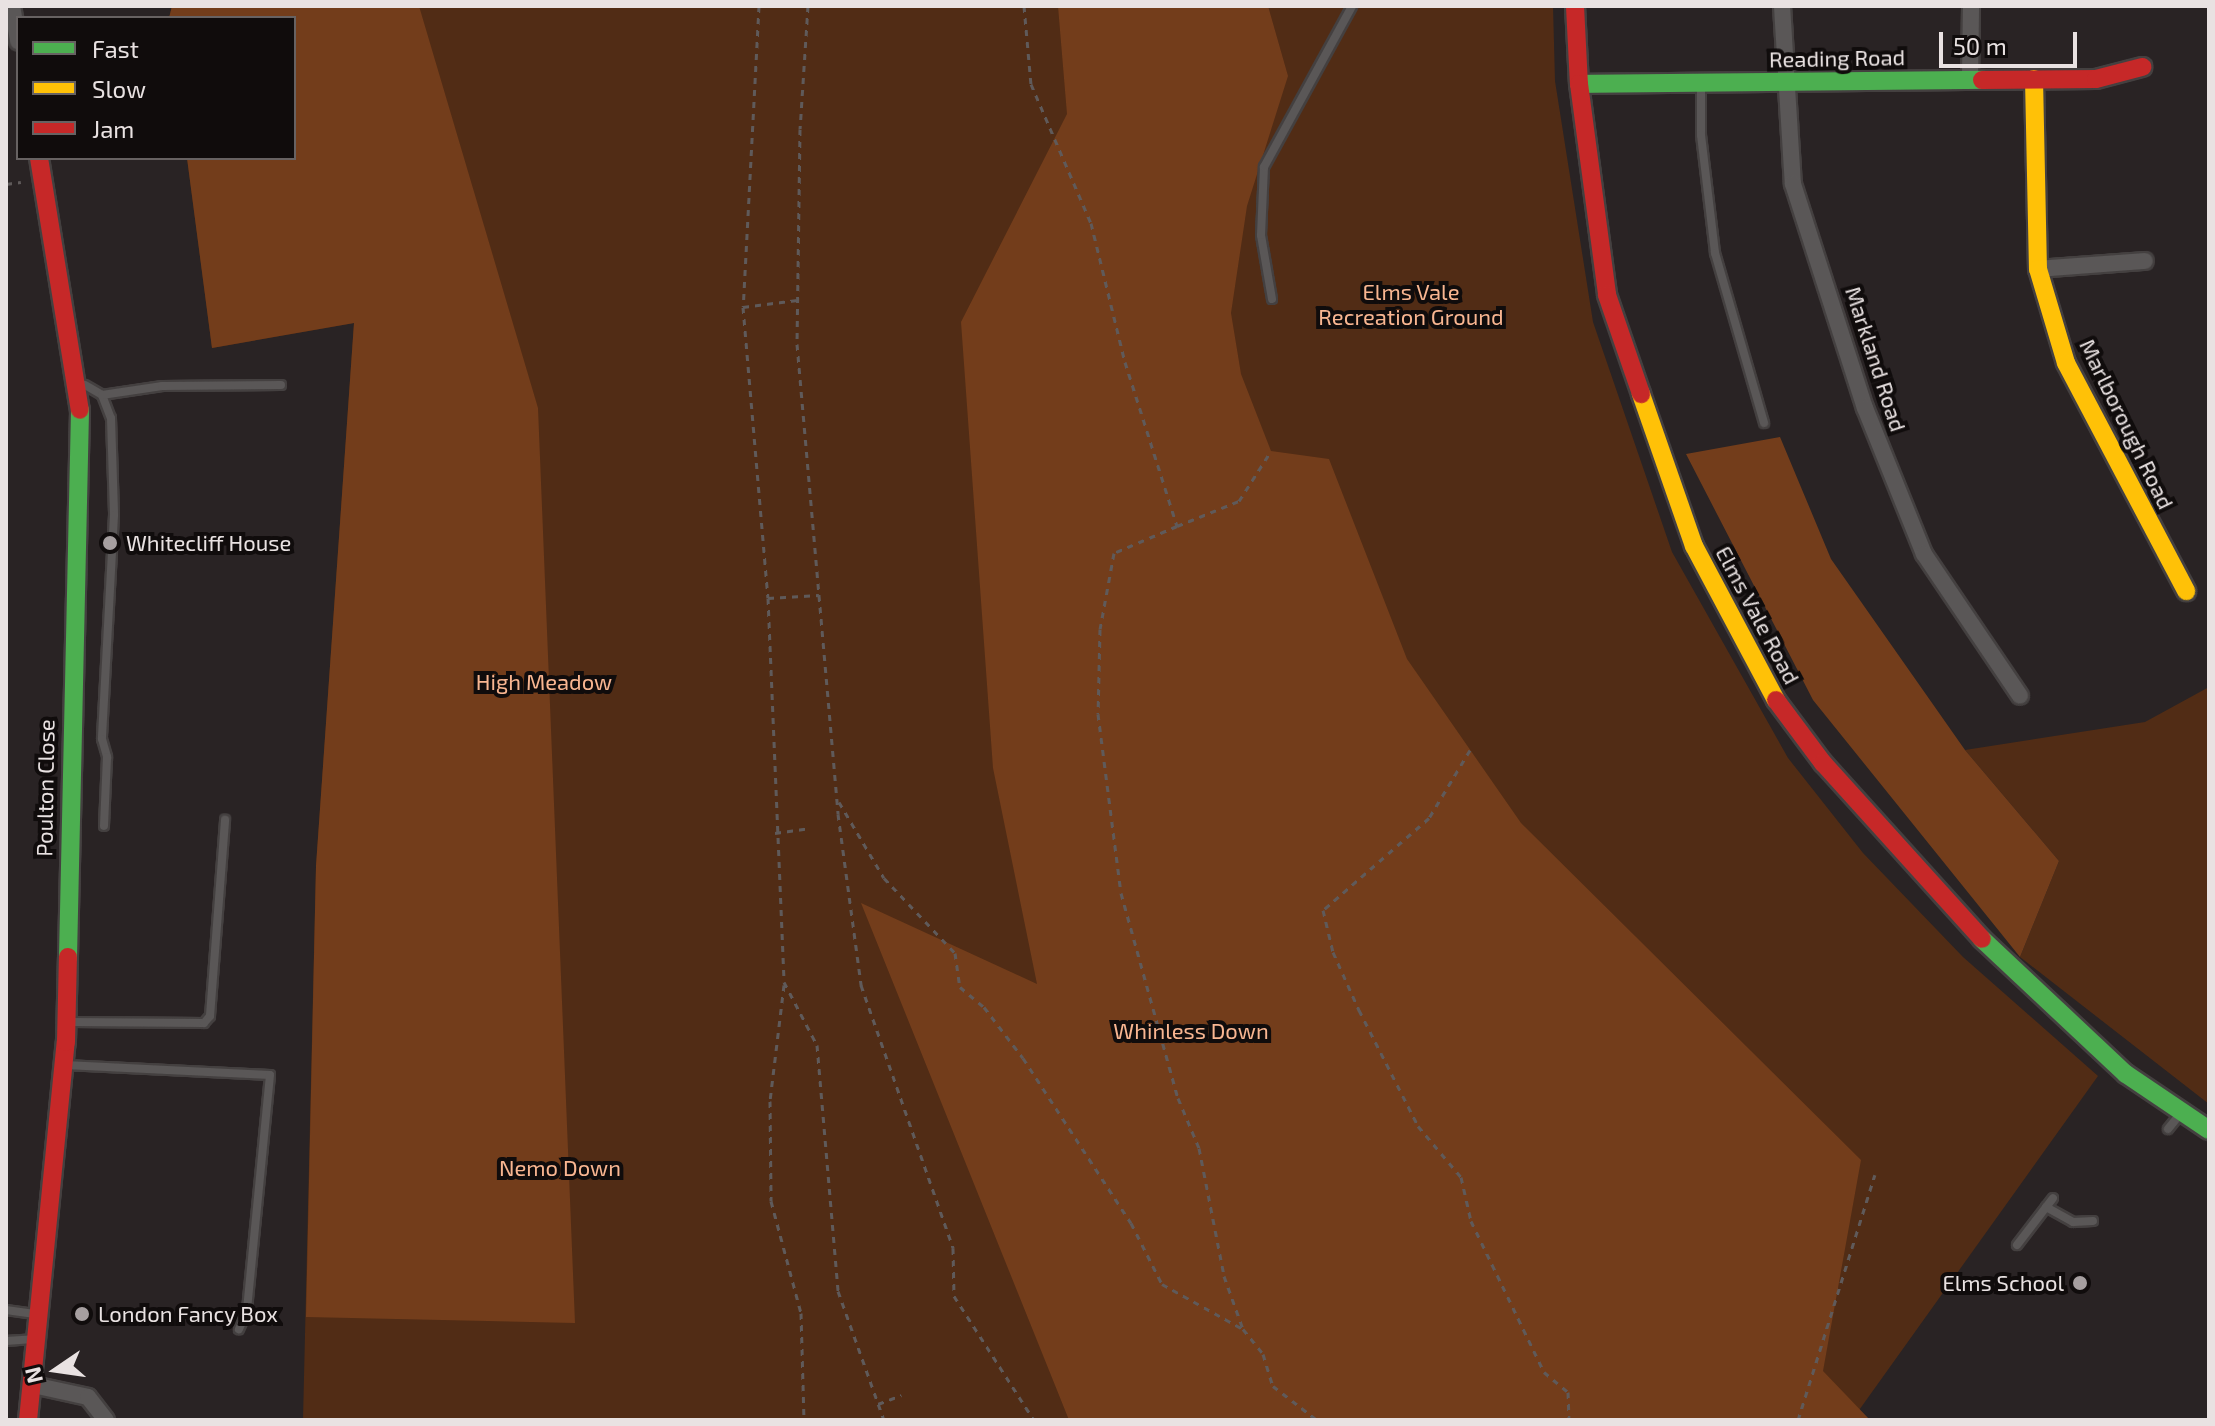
<!DOCTYPE html>
<html>
<head>
<meta charset="utf-8">
<style>
  body { margin:0 }
  #map { position:relative; width:2215px; height:1426px; overflow:hidden; background:#292324; font-family:"Exo 2",sans-serif }
  div>[style] { position:absolute }
  [style*='--x'] { left:calc(var(--x)*1px); top:calc(var(--y)*1px); width:calc(var(--w)*1px); rotate:calc(var(--a)*1deg) }
  .green>* { inset:0; background:#512c15 }
  .forest>* { inset:0; background:#733d1b }
  .path>* { height:3px; margin-top:-1.5px; transform-origin:0; background:repeating-linear-gradient(90deg,#5f5a5a 0 6px,transparent 0 12px) }
  .roads { filter:drop-shadow(2px 0 #444040) drop-shadow(-2px 0 #444040) drop-shadow(0 2px #444040) drop-shadow(0 -2px #444040) }
  .lane>* { height:8px; margin:-4px; padding:0 4px; transform-origin:4px; border-radius:4px; background:#5a5757 }
  .street>* { height:16px; margin:-8px; padding:0 8px; transform-origin:8px; border-radius:8px; background:#5a5757 }
  .fast>* { height:18px; margin:-9px; padding:0 9px; transform-origin:9px; border-radius:9px; background:#4caf50 }
  .slow>* { height:18px; margin:-9px; padding:0 9px; transform-origin:9px; border-radius:9px; background:#ffc107 }
  .jam>* { height:18px; margin:-9px; padding:0 9px; transform-origin:9px; border-radius:9px; background:#c62828 }
  .dots>* { width:22px; height:22px; translate:-50% -50%; box-sizing:border-box; border:4px solid #100c0c; border-radius:50% }
  span { translate:-50% -50%; white-space:nowrap; text-align:center; line-height:1.15; -webkit-text-stroke:8px #100c0c; paint-order:stroke }
  .street-label { font-size:22px; color:#e9e2e2 }
  .park-label { font-size:22px; color:#f9b691 }
  .poi-label { font-size:22px; color:#e9e2e2 }
  .left { translate:0 -50%; text-align:left }
  .right { translate:-100% -50%; text-align:right }
  .frame { position:absolute; inset:0; border:8px solid #e9e2e2; pointer-events:none }
  .legend { position:absolute; left:16px; top:16px; width:280px; height:144px; box-sizing:border-box; background:#100c0c; border:2px solid #676262; margin:0; padding:10px 14px; list-style:none; font-size:24px; color:#e9e2e2 }
  .legend li { display:flex; align-items:center; gap:16px; height:40px }
  .legend b { width:40px; border:2px solid #676262 }
  .north { position:absolute; left:16px; top:1330px; width:80px; height:80px; -webkit-text-stroke:6px #100c0c; paint-order:stroke; rotate:257deg; font-size:22px; font-weight:700; line-height:32px; text-align:center; color:#e9e2e2 }
  .north::after { content:''; display:block; margin:auto; width:28px; height:36px; background:#e9e2e2; clip-path:polygon(50% 0,100% 100%,50% 72%,0 100%) }
  .scale { position:absolute; left:1939px; top:32px; width:138px; height:36px; box-sizing:border-box; border:4px solid #e9e2e2; border-top:0; padding-left:10px; font-size:24px; line-height:28px; white-space:nowrap; color:#e9e2e2; -webkit-text-stroke:6px #100c0c; paint-order:stroke }
</style>
</head>
<body>
<div id="map">
  <div class="green">
    <i style="clip-path:polygon(172px 6px,1553px 6px,1555px 81px,1593px 322px,1672px 552px,1788px 758px,1863px 853px,1963px 957px,2098px 1076px,1852px 1420px,303px 1420px,316px 866px,354px 323px,212px 348px,187px 158px,294px 158px,294px 18px,169px 18px)"></i>
    <i style="clip-path:polygon(2209px 687px,2209px 1104px,2020px 957px,2059px 861px,1965px 750px,2145px 722px)"></i>
  </div>
  <div class="forest">
    <i style="clip-path:polygon(172px 6px,419px 6px,538px 408px,575px 1323px,306px 1317px,316px 866px,354px 323px,212px 348px,187px 158px,294px 158px,294px 18px,169px 18px)"></i>
    <i style="clip-path:polygon(1058px 6px,1268px 6px,1288px 76px,1247px 206px,1231px 313px,1241px 374px,1271px 451px,1329px 459px,1407px 659px,1521px 823px,1861px 1160px,1823px 1371px,1870px 1420px,1069px 1420px,861px 903px,1037px 984px,993px 768px,961px 322px,1067px 114px)"></i>
    <i style="clip-path:polygon(1780px 437px,1831px 559px,1965px 750px,2059px 861px,2020px 957px,1813px 700px,1686px 454px)"></i>
  </div>
  <div class="path">
    <i style="--x:759;--y:6;--w:301;--a:93"></i>
    <i style="--x:743;--y:307;--w:292;--a:85.1"></i>
    <i style="--x:768;--y:598;--w:384;--a:87.6"></i>
    <i style="--x:784;--y:982;--w:71;--a:62.4"></i>
    <i style="--x:817;--y:1045;--w:247;--a:85.1"></i>
    <i style="--x:838;--y:1291;--w:137;--a:70.4"></i>
    <i style="--x:808;--y:6;--w:123;--a:93.7"></i>
    <i style="--x:800;--y:129;--w:215;--a:90.8"></i>
    <i style="--x:797;--y:344;--w:472;--a:85"></i>
    <i style="--x:838;--y:814;--w:173;--a:82.3"></i>
    <i style="--x:861;--y:985;--w:279;--a:70.7"></i>
    <i style="--x:953;--y:1248;--w:48;--a:88.8"></i>
    <i style="--x:954;--y:1296;--w:148;--a:57.2"></i>
    <i style="--x:1024;--y:6;--w:78;--a:84.9"></i>
    <i style="--x:1031;--y:84;--w:151;--a:66.7"></i>
    <i style="--x:1091;--y:223;--w:143;--a:76.3"></i>
    <i style="--x:1125;--y:362;--w:172;--a:72.4"></i>
    <i style="--x:1177;--y:526;--w:67;--a:-22"></i>
    <i style="--x:1239;--y:501;--w:59;--a:-57.4"></i>
    <i style="--x:6;--y:184;--w:15;--a:-8"></i>
    <i style="--x:743;--y:307;--w:55;--a:-7.3"></i>
    <i style="--x:1177;--y:526;--w:69;--a:156.8"></i>
    <i style="--x:1114;--y:553;--w:77;--a:100.4"></i>
    <i style="--x:1100;--y:629;--w:85;--a:91.3"></i>
    <i style="--x:1098;--y:714;--w:180;--a:82.7"></i>
    <i style="--x:1121;--y:893;--w:213;--a:74.5"></i>
    <i style="--x:1178;--y:1098;--w:54;--a:67.2"></i>
    <i style="--x:1199;--y:1148;--w:130;--a:78.9"></i>
    <i style="--x:1224;--y:1276;--w:56;--a:70.3"></i>
    <i style="--x:768;--y:598;--w:51;--a:-3.4"></i>
    <i style="--x:1470;--y:750;--w:79;--a:121.1"></i>
    <i style="--x:1429;--y:818;--w:140;--a:139"></i>
    <i style="--x:1323;--y:910;--w:43;--a:76.6"></i>
    <i style="--x:1333;--y:952;--w:64;--a:65.9"></i>
    <i style="--x:1359;--y:1010;--w:130;--a:63"></i>
    <i style="--x:1418;--y:1126;--w:67;--a:49.9"></i>
    <i style="--x:1461;--y:1177;--w:45;--a:77.2"></i>
    <i style="--x:1471;--y:1221;--w:168;--a:64.2"></i>
    <i style="--x:1544;--y:1372;--w:31;--a:40"></i>
    <i style="--x:1568;--y:1392;--w:28;--a:88"></i>
    <i style="--x:839;--y:802;--w:88;--a:59.4"></i>
    <i style="--x:884;--y:878;--w:103;--a:46.6"></i>
    <i style="--x:955;--y:953;--w:34;--a:82"></i>
    <i style="--x:960;--y:987;--w:31;--a:40"></i>
    <i style="--x:984;--y:1007;--w:64;--a:52.6"></i>
    <i style="--x:1023;--y:1058;--w:197;--a:56.8"></i>
    <i style="--x:1131;--y:1223;--w:68;--a:63.1"></i>
    <i style="--x:1162;--y:1284;--w:93;--a:29.1"></i>
    <i style="--x:1243;--y:1329;--w:32;--a:51"></i>
    <i style="--x:1263;--y:1354;--w:34;--a:73"></i>
    <i style="--x:1273;--y:1386;--w:56;--a:37.7"></i>
    <i style="--x:775;--y:833;--w:34;--a:-8"></i>
    <i style="--x:784;--y:985;--w:117;--a:96.9"></i>
    <i style="--x:770;--y:1101;--w:100;--a:89.4"></i>
    <i style="--x:771;--y:1201;--w:116;--a:75"></i>
    <i style="--x:801;--y:1313;--w:107;--a:88.4"></i>
    <i style="--x:878;--y:1404;--w:25;--a:-21"></i>
    <i style="--x:1798;--y:1420;--w:257;--a:-72.6"></i>
  </div>
  <div class="roads">
    <div class="lane">
      <i style="--x:1701;--y:85;--w:50;--a:90"></i>
      <i style="--x:1701;--y:135;--w:119;--a:83.2"></i>
      <i style="--x:1715;--y:253;--w:177;--a:73.9"></i>
      <i style="--x:1272;--y:299;--w:65;--a:-99.8"></i>
      <i style="--x:1261;--y:235;--w:68;--a:-87.5"></i>
      <i style="--x:1264;--y:167;--w:183;--a:-61.3"></i>
      <i style="--x:85;--y:385;--w:20;--a:30"></i>
      <i style="--x:102;--y:395;--w:25;--a:69"></i>
      <i style="--x:111;--y:418;--w:97;--a:88.2"></i>
      <i style="--x:114;--y:515;--w:224;--a:93.1"></i>
      <i style="--x:102;--y:739;--w:19;--a:74"></i>
      <i style="--x:107;--y:757;--w:69;--a:92.5"></i>
      <i style="--x:102;--y:395;--w:61;--a:-8.5"></i>
      <i style="--x:162;--y:386;--w:119;--a:-0.5"></i>
      <i style="--x:71;--y:1022;--w:133;--a:0.4"></i>
      <i style="--x:204;--y:1023;--w:9;--a:-49"></i>
      <i style="--x:210;--y:1016;--w:197;--a:-85.6"></i>
      <i style="--x:65;--y:1065;--w:205;--a:2.8"></i>
      <i style="--x:270;--y:1075;--w:237;--a:95.6"></i>
      <i style="--x:247;--y:1311;--w:20;--a:114"></i>
      <i style="--x:2168;--y:1129;--w:19;--a:-51"></i>
      <i style="--x:2046;--y:1207;--w:31;--a:29"></i>
      <i style="--x:2073;--y:1222;--w:20;--a:-3"></i>
      <i style="--x:2017;--y:1245;--w:59;--a:-52.5"></i>
      <i style="--x:6;--y:1310;--w:29;--a:8"></i>
      <i style="--x:6;--y:1341;--w:27;--a:-4"></i>
    </div>
    <div class="street">
      <i style="--x:12;--y:6;--w:36;--a:80"></i>
      <i style="--x:1782;--y:6;--w:178;--a:86.5"></i>
      <i style="--x:1793;--y:184;--w:235;--a:72.2"></i>
      <i style="--x:1865;--y:408;--w:157;--a:68"></i>
      <i style="--x:1924;--y:554;--w:171;--a:55.9"></i>
      <i style="--x:1970;--y:79;--w:73;--a:-89.2"></i>
      <i style="--x:2038;--y:269;--w:107;--a:-4.3"></i>
      <i style="--x:33;--y:1385;--w:56;--a:12.3"></i>
      <i style="--x:88;--y:1397;--w:29;--a:52"></i>
    </div>
    <div class="fast">
      <i style="--x:1579;--y:84;--w:403;--a:-0.6"></i>
      <i style="--x:1982;--y:939;--w:197;--a:43.2"></i>
      <i style="--x:2126;--y:1074;--w:100;--a:34"></i>
      <i style="--x:68;--y:957;--w:547;--a:-88.74"></i>
    </div>
    <div class="slow">
      <i style="--x:2034;--y:79;--w:190;--a:88.8"></i>
      <i style="--x:2038;--y:269;--w:98;--a:73.4"></i>
      <i style="--x:2066;--y:363;--w:258;--a:62.2"></i>
      <i style="--x:1641;--y:394;--w:161;--a:70.8"></i>
      <i style="--x:1694;--y:546;--w:174;--a:62"></i>
    </div>
    <div class="jam">
      <i style="--x:1575;--y:6;--w:78;--a:87.1"></i>
      <i style="--x:1579;--y:84;--w:213;--a:82.4"></i>
      <i style="--x:1607;--y:295;--w:105;--a:71"></i>
      <i style="--x:1982;--y:80;--w:114;--a:-0.5"></i>
      <i style="--x:2096;--y:79;--w:48;--a:-14.6"></i>
      <i style="--x:39;--y:158;--w:255;--a:80.8"></i>
      <i style="--x:1776;--y:700;--w:79;--a:53.3"></i>
      <i style="--x:1823;--y:763;--w:237;--a:47.9"></i>
      <i style="--x:28;--y:1420;--w:380;--a:-84.3"></i>
      <i style="--x:66;--y:1042;--w:85;--a:-88.7"></i>
    </div>
  </div>
  <div class="dots">
    <i style="left:110px;top:543px;background:#a69fa0"></i>
    <i style="left:2080px;top:1283px;background:#a69fa0"></i>
    <i style="left:82px;top:1314px;background:#a69fa0"></i>
  </div>
  <div class="street-label">
    <span style="left:1837px;top:58px;rotate:-1deg">Reading Road</span>
    <span style="left:1876px;top:359px;rotate:72deg">Markland Road</span>
    <span style="left:2127px;top:424px;rotate:64deg">Marlborough Road</span>
    <span style="left:1758px;top:615px;rotate:62deg">Elms Vale Road</span>
    <span style="left:45px;top:788px;rotate:-89deg">Poulton Close</span>
  </div>
  <div class="park-label">
    <span style="left:1411px;top:304px">Elms Vale<br>Recreation Ground</span>
    <span style="left:544px;top:682px">High Meadow</span>
    <span style="left:1191px;top:1031px">Whinless Down</span>
    <span style="left:560px;top:1168px">Nemo Down</span>
  </div>
  <div class="poi-label">
    <span class="left" style="left:126px;top:543px">Whitecliff House</span>
    <span class="right" style="left:2064px;top:1283px">Elms School</span>
    <span class="left" style="left:98px;top:1314px">London Fancy Box</span>
  </div>
  <div class="frame"></div>
  <ul class="legend">
  <li><b style="height:10px;background:#4caf50"></b>Fast</li>
  <li><b style="height:10px;background:#ffc107"></b>Slow</li>
  <li><b style="height:10px;background:#c62828"></b>Jam</li>
  </ul>
  <div class="north">N</div>
  <div class="scale">50 m</div>
</div>
</body>
</html>
